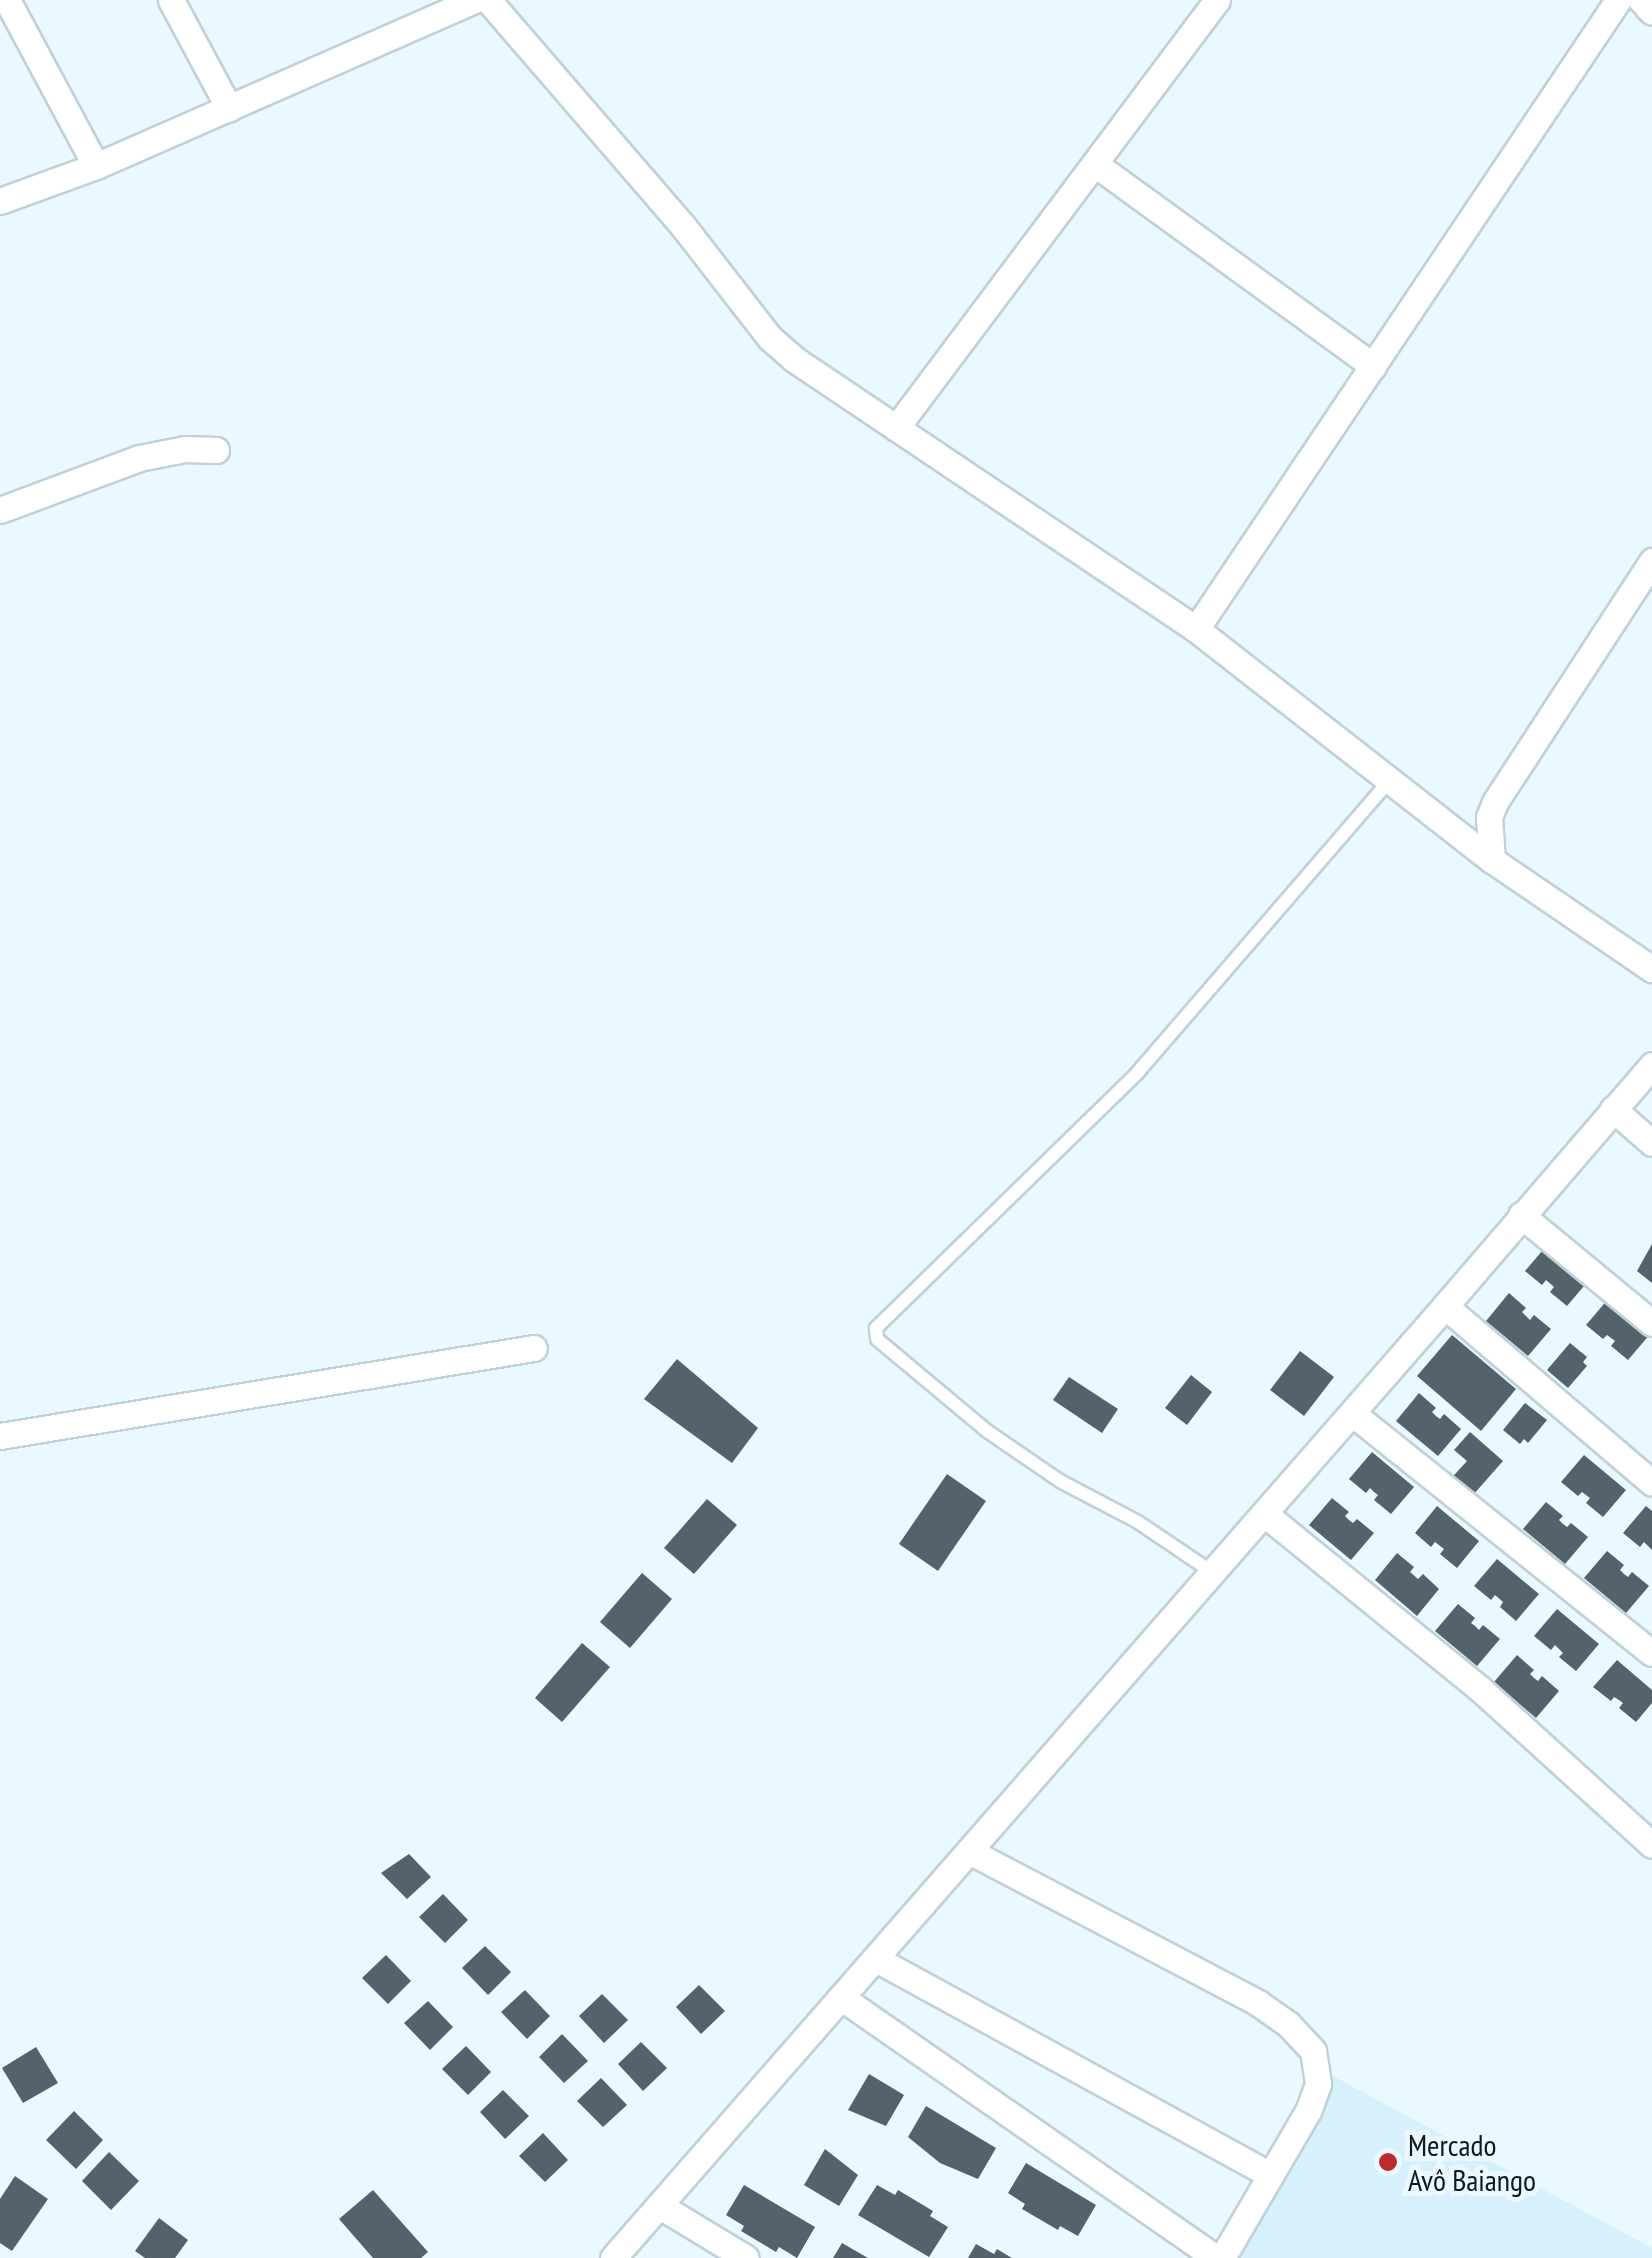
<!DOCTYPE html>
<html>
<head>
<meta charset="utf-8">
<style>
  body { margin:0 }
  #map { position:relative; width:1652px; height:2258px; overflow:hidden; background:#eaf8ff; font-family:"PT Sans Narrow",sans-serif }
  div>[style] { position:absolute }
  [style*='--x'] { left:calc(var(--x)*1px); top:calc(var(--y)*1px); width:calc(var(--w)*1px); rotate:calc(var(--a)*1deg) }
  .built>* { inset:0; background:#d6f1fc }
  .building>* { inset:0; background:#54636a }
  .roads { filter:drop-shadow(2px 0 #c0d1d9) drop-shadow(-2px 0 #c0d1d9) drop-shadow(0 2px #c0d1d9) drop-shadow(0 -2px #c0d1d9) }
  .lane>* { height:12px; margin:-6px; padding:0 6px; transform-origin:6px; border-radius:6px; background:#fff }
  .street>* { height:25px; margin:-12.5px; padding:0 12.5px; transform-origin:12.5px; border-radius:12.5px; background:#fff }
  .dots>* { width:28px; height:28px; translate:-50% -50%; box-sizing:border-box; border:5px solid #eaf8ff; border-radius:50% }
  span { translate:-50% -50%; white-space:nowrap; text-align:center; line-height:1.15; -webkit-text-stroke:10px #eaf8ff; paint-order:stroke }
  .poi-label { font-size:30px; color:#11181a }
  .left { translate:0 -50%; text-align:left }
</style>
</head>
<body>
<div id="map">
  <div class="built">
    <i style="clip-path:polygon(1333px 2076px,1652px 2248px,1652px 2258px,1228px 2258px)"></i>
  </div>
  <div class="building">
    <i style="clip-path:polygon(1548px 1244px,1590px 1279px,1567px 1306px,1550px 1292px,1554px 1287px,1546px 1280px,1542px 1285px,1525px 1271px)"></i>
    <i style="clip-path:polygon(1652px 1244px,1652px 1283px,1637px 1271px)"></i>
    <i style="clip-path:polygon(1509px 1293px,1526px 1308px,1522px 1312px,1530px 1320px,1534px 1315px,1551px 1329px,1528px 1356px,1486px 1321px)"></i>
    <i style="clip-path:polygon(1609px 1298px,1651px 1333px,1628px 1360px,1611px 1346px,1615px 1341px,1607px 1335px,1603px 1339px,1586px 1325px)"></i>
    <i style="clip-path:polygon(1452px 1335px,1516px 1389px,1481px 1431px,1417px 1376px)"></i>
    <i style="clip-path:polygon(1570px 1343px,1587px 1357px,1583px 1362px,1587px 1366px,1568px 1388px,1547px 1370px)"></i>
    <i style="clip-path:polygon(1300px 1351px,1334px 1377px,1304px 1416px,1270px 1390px)"></i>
    <i style="clip-path:polygon(677px 1359px,758px 1428px,732px 1463px,644px 1399px)"></i>
    <i style="clip-path:polygon(1191px 1375px,1212px 1392px,1187px 1425px,1165px 1408px)"></i>
    <i style="clip-path:polygon(1069px 1377px,1118px 1409px,1102px 1433px,1053px 1400px)"></i>
    <i style="clip-path:polygon(1419px 1393px,1436px 1408px,1432px 1412px,1436px 1416px,1440px 1419px,1444px 1414px,1461px 1429px,1438px 1456px,1396px 1421px)"></i>
    <i style="clip-path:polygon(1525px 1403px,1547px 1420px,1528px 1443px,1524px 1439px,1520px 1444px,1503px 1430px)"></i>
    <i style="clip-path:polygon(1470px 1432px,1503px 1461px,1466px 1503px,1445px 1485px,1467px 1461px,1454px 1450px)"></i>
    <i style="clip-path:polygon(1372px 1452px,1414px 1487px,1391px 1514px,1374px 1500px,1378px 1495px,1374px 1492px,1370px 1488px,1366px 1493px,1349px 1479px)"></i>
    <i style="clip-path:polygon(1584px 1455px,1626px 1490px,1603px 1517px,1586px 1503px,1590px 1498px,1582px 1492px,1578px 1496px,1561px 1482px)"></i>
    <i style="clip-path:polygon(947px 1474px,986px 1501px,938px 1571px,899px 1544px)"></i>
    <i style="clip-path:polygon(1332px 1498px,1349px 1512px,1345px 1516px,1349px 1520px,1353px 1523px,1357px 1519px,1374px 1533px,1351px 1560px,1309px 1525px)"></i>
    <i style="clip-path:polygon(707px 1499px,737px 1525px,694px 1574px,664px 1548px)"></i>
    <i style="clip-path:polygon(1546px 1502px,1563px 1516px,1559px 1520px,1563px 1524px,1567px 1527px,1571px 1523px,1588px 1537px,1565px 1564px,1523px 1529px)"></i>
    <i style="clip-path:polygon(1437px 1506px,1479px 1541px,1457px 1568px,1440px 1554px,1444px 1549px,1435px 1542px,1431px 1547px,1415px 1533px)"></i>
    <i style="clip-path:polygon(1646px 1506px,1652px 1511px,1652px 1550px,1644px 1542px,1640px 1547px,1623px 1533px)"></i>
    <i style="clip-path:polygon(1607px 1551px,1624px 1565px,1620px 1570px,1624px 1574px,1628px 1577px,1632px 1572px,1649px 1586px,1626px 1613px,1584px 1578px)"></i>
    <i style="clip-path:polygon(1397px 1553px,1414px 1567px,1410px 1572px,1418px 1579px,1423px 1574px,1439px 1589px,1417px 1616px,1375px 1580px)"></i>
    <i style="clip-path:polygon(1497px 1559px,1539px 1594px,1516px 1621px,1500px 1607px,1503px 1602px,1495px 1595px,1491px 1600px,1474px 1586px)"></i>
    <i style="clip-path:polygon(642px 1573px,672px 1599px,630px 1648px,600px 1622px)"></i>
    <i style="clip-path:polygon(1458px 1604px,1475px 1618px,1471px 1623px,1475px 1626px,1479px 1630px,1483px 1625px,1500px 1639px,1477px 1666px,1435px 1631px)"></i>
    <i style="clip-path:polygon(1557px 1609px,1599px 1644px,1576px 1671px,1559px 1657px,1563px 1653px,1555px 1645px,1551px 1650px,1534px 1636px)"></i>
    <i style="clip-path:polygon(582px 1643px,610px 1667px,562px 1722px,535px 1698px)"></i>
    <i style="clip-path:polygon(1517px 1655px,1534px 1670px,1530px 1674px,1534px 1678px,1538px 1681px,1542px 1676px,1559px 1691px,1536px 1718px,1494px 1682px)"></i>
    <i style="clip-path:polygon(1617px 1660px,1652px 1690px,1652px 1703px,1636px 1722px,1619px 1708px,1623px 1703px,1619px 1700px,1614px 1697px,1611px 1701px,1593px 1687px)"></i>
    <i style="clip-path:polygon(409px 1854px,431px 1877px,407px 1899px,381px 1873px)"></i>
    <i style="clip-path:polygon(443px 1894px,468px 1920px,445px 1943px,419px 1917px)"></i>
    <i style="clip-path:polygon(485px 1946px,511px 1972px,488px 1995px,462px 1968px)"></i>
    <i style="clip-path:polygon(386px 1955px,411px 1981px,388px 2004px,362px 1978px)"></i>
    <i style="clip-path:polygon(699px 1985px,725px 2011px,701px 2034px,676px 2007px)"></i>
    <i style="clip-path:polygon(525px 1990px,550px 2016px,527px 2039px,501px 2012px)"></i>
    <i style="clip-path:polygon(602px 1994px,628px 2020px,604px 2043px,579px 2016px)"></i>
    <i style="clip-path:polygon(428px 2001px,453px 2027px,430px 2050px,404px 2023px)"></i>
    <i style="clip-path:polygon(562px 2034px,588px 2061px,564px 2083px,539px 2057px)"></i>
    <i style="clip-path:polygon(641px 2042px,667px 2068px,643px 2091px,618px 2064px)"></i>
    <i style="clip-path:polygon(466px 2046px,491px 2072px,468px 2095px,442px 2069px)"></i>
    <i style="clip-path:polygon(36px 2047px,58px 2083px,23px 2103px,2px 2068px)"></i>
    <i style="clip-path:polygon(869px 2074px,904px 2095px,886px 2126px,848px 2110px)"></i>
    <i style="clip-path:polygon(601px 2078px,627px 2105px,603px 2127px,577px 2101px)"></i>
    <i style="clip-path:polygon(503px 2090px,529px 2116px,505px 2139px,480px 2112px)"></i>
    <i style="clip-path:polygon(926px 2106px,996px 2148px,978px 2179px,940px 2163px,908px 2137px)"></i>
    <i style="clip-path:polygon(74px 2111px,103px 2140px,76px 2169px,46px 2140px)"></i>
    <i style="clip-path:polygon(543px 2133px,568px 2160px,545px 2182px,519px 2156px)"></i>
    <i style="clip-path:polygon(825px 2149px,858px 2175px,839px 2206px,804px 2185px)"></i>
    <i style="clip-path:polygon(109px 2152px,139px 2181px,111px 2210px,82px 2181px)"></i>
    <i style="clip-path:polygon(1026px 2163px,1096px 2205px,1078px 2236px,1060px 2226px,1058px 2230px,1022px 2209px,1025px 2204px,1008px 2193px)"></i>
    <i style="clip-path:polygon(15px 2176px,48px 2199px,12px 2251px,0 2243px,0 2199px)"></i>
    <i style="clip-path:polygon(744px 2185px,815px 2227px,797px 2258px,779px 2247px,776px 2252px,741px 2231px,744px 2226px,726px 2215px)"></i>
    <i style="clip-path:polygon(877px 2185px,895px 2195px,898px 2190px,933px 2211px,930px 2216px,948px 2227px,929px 2257px,858px 2215px)"></i>
    <i style="clip-path:polygon(373px 2190px,428px 2252px,421px 2258px,373px 2258px,339px 2219px)"></i>
    <i style="clip-path:polygon(159px 2218px,188px 2240px,175px 2258px,145px 2258px,135px 2251px)"></i>
    <i style="clip-path:polygon(842px 2243px,868px 2258px,833px 2258px)"></i>
    <i style="clip-path:polygon(976px 2244px,994px 2254px,997px 2249px,1012px 2258px,968px 2258px)"></i>
  </div>
  <div class="roads">
    <div class="lane">
      <i style="--x:1212;--y:1572;--w:89;--a:-146"></i>
      <i style="--x:1138;--y:1522;--w:88;--a:-152.3"></i>
      <i style="--x:1060;--y:1481;--w:88;--a:-145.6"></i>
      <i style="--x:987;--y:1431;--w:143;--a:-140.1"></i>
      <i style="--x:877;--y:1339;--w:11;--a:-95"></i>
      <i style="--x:876;--y:1328;--w:366;--a:-44.3"></i>
      <i style="--x:1138;--y:1072;--w:386;--a:-49.2"></i>
    </div>
    <div class="street">
      <i style="--x:7;--y:0;--w:188;--a:61.8"></i>
      <i style="--x:171;--y:0;--w:123;--a:61.8"></i>
      <i style="--x:488;--y:0;--w:298;--a:49.2"></i>
      <i style="--x:683;--y:226;--w:142;--a:52.2"></i>
      <i style="--x:770;--y:338;--w:32;--a:41"></i>
      <i style="--x:794;--y:359;--w:484;--a:33.9"></i>
      <i style="--x:1196;--y:629;--w:375;--a:38"></i>
      <i style="--x:1492;--y:860;--w:194;--a:34.3"></i>
      <i style="--x:1641;--y:0;--w:16;--a:47"></i>
      <i style="--x:1095;--y:164;--w:344;--a:36"></i>
      <i style="--x:0;--y:201;--w:102;--a:-20"></i>
      <i style="--x:96;--y:166;--w:413;--a:-23.7"></i>
      <i style="--x:896;--y:428;--w:535;--a:-53.13"></i>
      <i style="--x:0;--y:510;--w:148;--a:-20.5"></i>
      <i style="--x:139;--y:458;--w:47;--a:-11.1"></i>
      <i style="--x:185;--y:449;--w:31;--a:2"></i>
      <i style="--x:1196;--y:629;--w:757;--a:-56.14"></i>
      <i style="--x:1492;--y:860;--w:43;--a:-94"></i>
      <i style="--x:1489;--y:817;--w:16;--a:-68"></i>
      <i style="--x:1495;--y:802;--w:288;--a:-56.9"></i>
      <i style="--x:1613;--y:1109;--w:52;--a:41.1"></i>
      <i style="--x:1521;--y:1215;--w:170;--a:39.5"></i>
      <i style="--x:1445;--y:1306;--w:318;--a:-49.3"></i>
      <i style="--x:1352;--y:1413;--w:384;--a:38.7"></i>
      <i style="--x:0;--y:1436;--w:541;--a:-9.36"></i>
      <i style="--x:1266;--y:1515;--w:276;--a:39.1"></i>
      <i style="--x:1480;--y:1689;--w:232;--a:42.2"></i>
      <i style="--x:969;--y:1851;--w:327;--a:27.7"></i>
      <i style="--x:1258;--y:2003;--w:37;--a:35"></i>
      <i style="--x:1288;--y:2024;--w:37;--a:47"></i>
      <i style="--x:1313;--y:2051;--w:33;--a:81"></i>
      <i style="--x:1318;--y:2084;--w:29;--a:110"></i>
      <i style="--x:1308;--y:2111;--w:170;--a:120.3"></i>
      <i style="--x:876;--y:1959;--w:450;--a:28.7"></i>
      <i style="--x:842;--y:1998;--w:455;--a:34.8"></i>
      <i style="--x:660;--y:2206;--w:100;--a:31.2"></i>
      <i style="--x:613;--y:2258;--w:1264;--a:-48.85"></i>
      <i style="--x:1445;--y:1306;--w:272;--a:40.5"></i>
    </div>
  </div>
  <div class="dots">
    <i style="left:1388px;top:2162px;background:#bb2c2f"></i>
  </div>
  <div class="poi-label">
    <span class="left" style="left:1408px;top:2162px">Mercado<br>Avô Baiango</span>
  </div>
</div>
</body>
</html>
